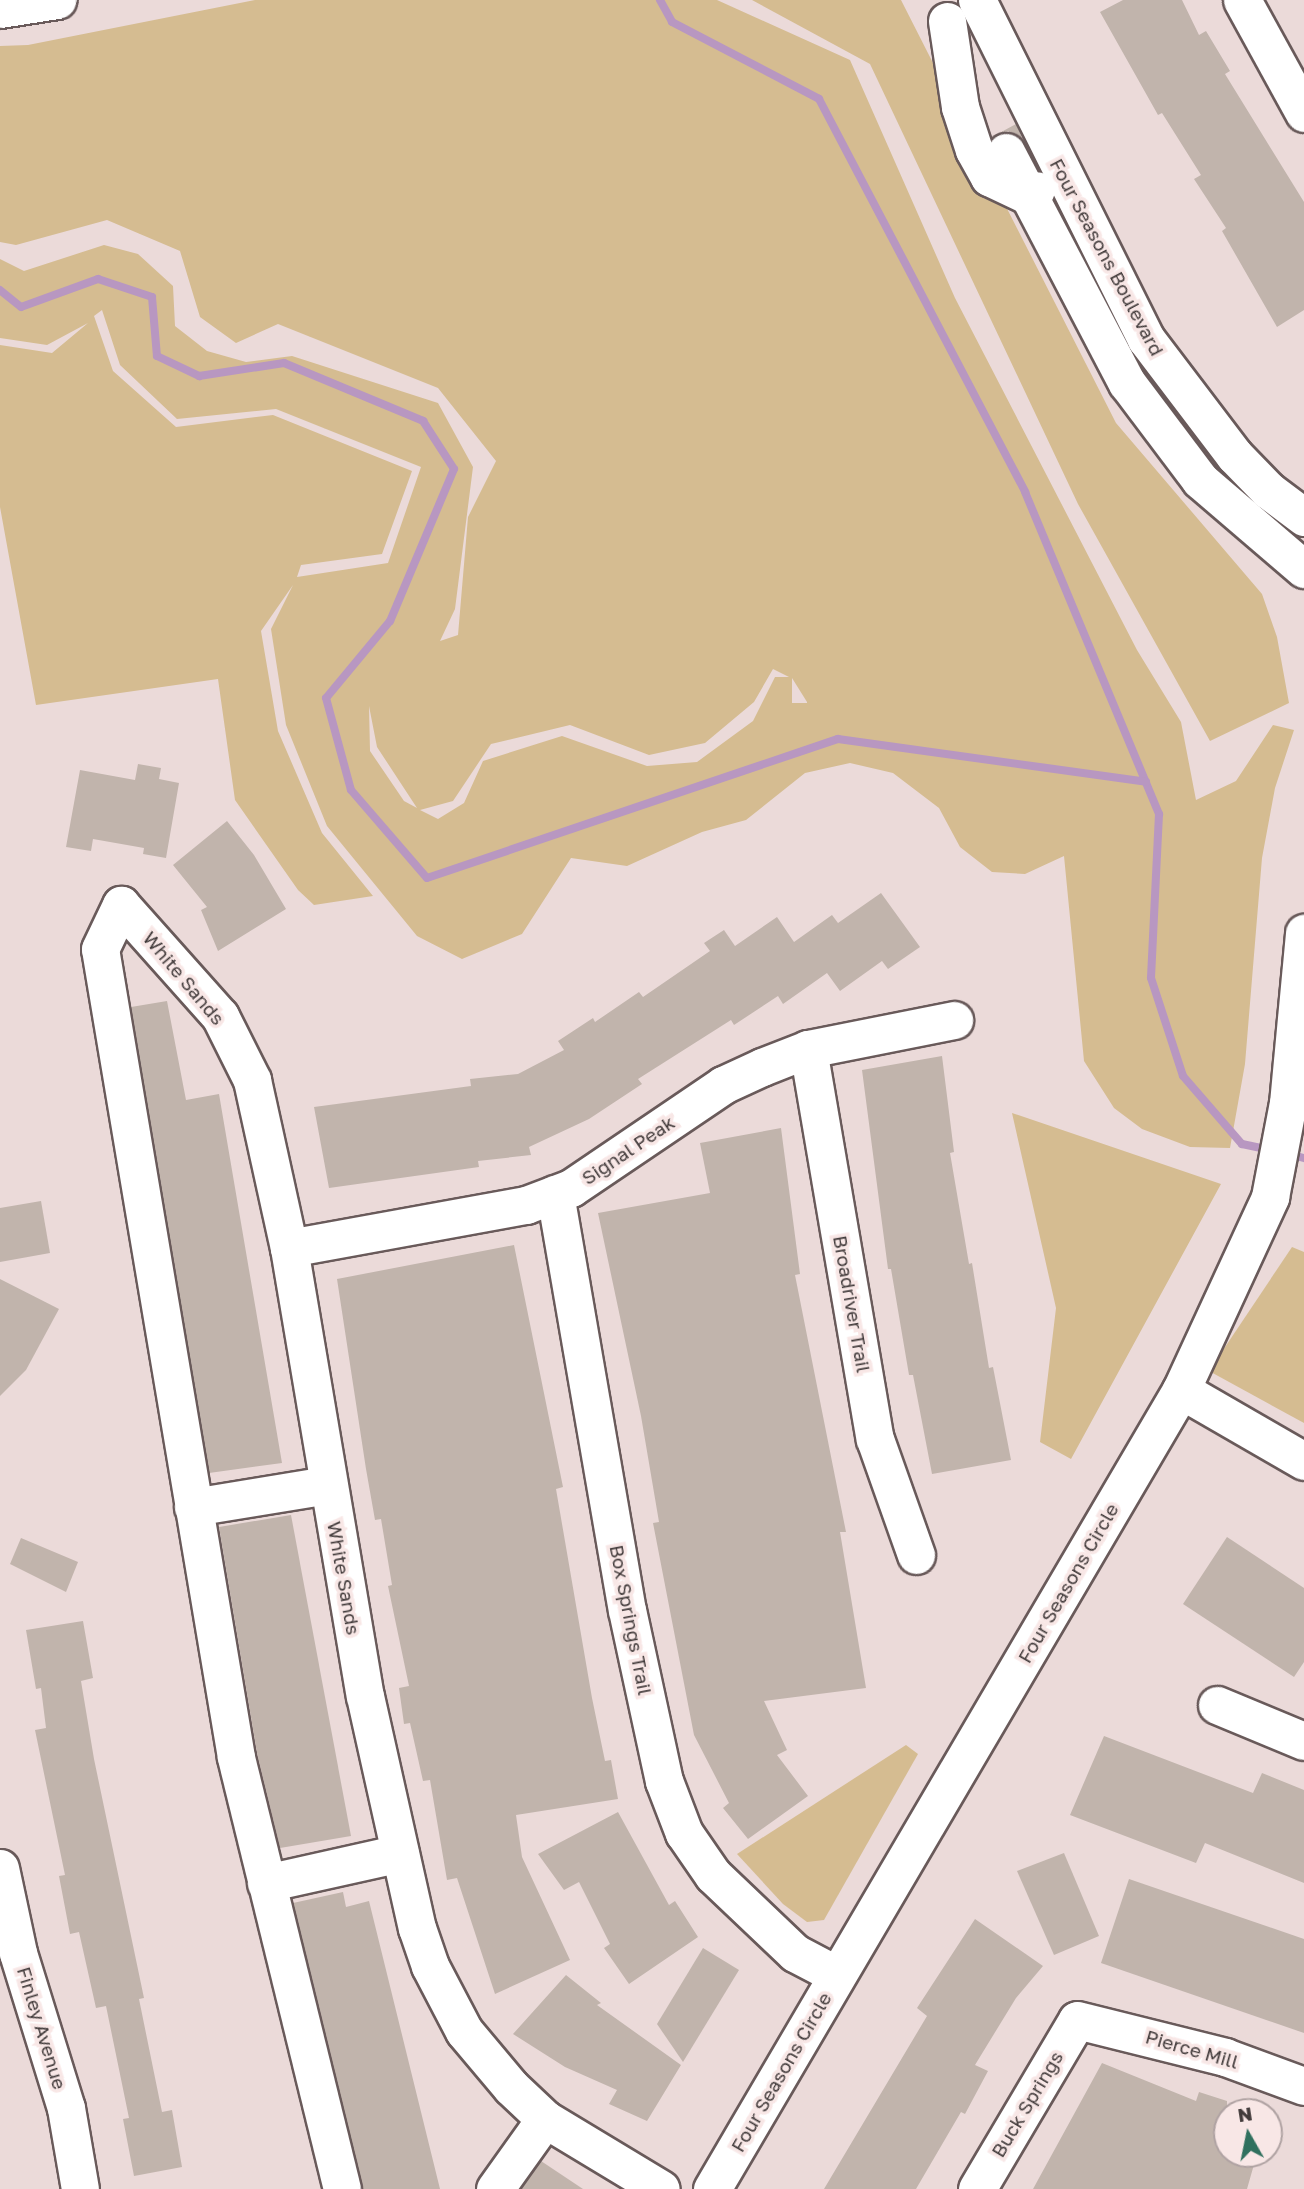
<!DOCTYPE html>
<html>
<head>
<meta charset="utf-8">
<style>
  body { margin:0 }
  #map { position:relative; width:1304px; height:2189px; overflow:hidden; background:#ebdad9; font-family:"Golos Text",sans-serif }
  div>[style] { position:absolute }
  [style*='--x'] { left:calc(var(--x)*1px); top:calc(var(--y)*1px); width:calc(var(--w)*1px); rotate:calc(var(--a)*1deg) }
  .green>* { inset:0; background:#d5bc91 }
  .stream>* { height:8px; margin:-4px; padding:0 4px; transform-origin:4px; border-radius:4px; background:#b897c1 }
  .building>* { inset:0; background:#c1b4ac }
  .roads { filter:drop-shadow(2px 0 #695a5a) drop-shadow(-2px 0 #695a5a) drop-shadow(0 2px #695a5a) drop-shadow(0 -2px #695a5a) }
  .minor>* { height:37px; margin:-18.5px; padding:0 18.5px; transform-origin:18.5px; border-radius:18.5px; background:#fff }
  span { translate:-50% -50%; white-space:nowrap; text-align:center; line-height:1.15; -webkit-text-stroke:7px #f8e7e6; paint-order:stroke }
  .street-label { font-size:19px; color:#423b3b }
  .north { position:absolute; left:1213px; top:2098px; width:70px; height:70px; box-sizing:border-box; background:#f8e7e6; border:2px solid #afa2a2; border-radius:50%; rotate:351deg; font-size:19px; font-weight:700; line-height:28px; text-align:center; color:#423b3b }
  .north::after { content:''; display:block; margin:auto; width:24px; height:32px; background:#30705e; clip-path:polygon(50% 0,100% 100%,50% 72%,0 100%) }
</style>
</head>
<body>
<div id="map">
  <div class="green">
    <i style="clip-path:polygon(evenodd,255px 0,717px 0,850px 60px,955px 298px,1137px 650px,1181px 722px,1196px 800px,1236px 781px,1273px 725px,1294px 730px,1275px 788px,1262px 858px,1245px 1064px,1230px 1148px,1190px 1147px,1142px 1129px,1114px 1108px,1084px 1061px,1064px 856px,1025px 874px,992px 872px,960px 847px,939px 808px,893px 773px,850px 763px,805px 773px,746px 820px,702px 832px,627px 866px,571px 858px,522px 934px,462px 959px,417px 936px,327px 826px,286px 725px,271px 629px,293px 585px,261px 631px,278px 731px,322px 833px,373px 896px,314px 905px,298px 890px,235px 800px,218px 679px,36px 705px,0 507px,0 345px,52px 353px,88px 323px,47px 345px,0 338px,0 259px,24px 271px,104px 245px,138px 254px,173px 286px,175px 326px,207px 351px,246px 362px,292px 356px,438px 403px,473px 467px,455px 609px,440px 641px,458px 635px,468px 517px,496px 461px,438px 388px,278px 324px,236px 343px,200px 317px,180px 251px,107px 220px,16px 245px,0 242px,0 46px,28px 45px,255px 0,102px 310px,120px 365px,177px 419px,276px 409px,421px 467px,388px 563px,297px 577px,301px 565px,382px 554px,412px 471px,273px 415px,176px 427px,113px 371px,94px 316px,102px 310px,255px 0,773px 669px,789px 677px,775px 677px,753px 721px,697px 762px,647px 766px,562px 736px,483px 761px,464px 803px,438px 819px,420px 810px,453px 801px,491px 744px,570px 725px,649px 755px,705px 743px,754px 702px,773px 669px,255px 0,792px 678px,807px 702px,807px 703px,792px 703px,792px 678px,255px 0,369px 706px,377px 747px,417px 808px,404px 801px,370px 751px,369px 706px)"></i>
    <i style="clip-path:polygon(752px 0,901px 0,1116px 423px,1262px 594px,1277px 637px,1289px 703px,1210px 741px,1078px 504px,870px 64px)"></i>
    <i style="clip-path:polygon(1012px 1113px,1221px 1184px,1071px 1459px,1040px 1442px,1056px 1308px)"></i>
    <i style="clip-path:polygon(1292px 1247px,1304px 1252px,1304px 1423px,1209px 1371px)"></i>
    <i style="clip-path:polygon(906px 1745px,918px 1754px,824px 1920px,807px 1922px,783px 1904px,737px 1854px)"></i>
  </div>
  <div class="stream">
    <i style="--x:660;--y:0;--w:25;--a:61"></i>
    <i style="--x:672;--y:22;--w:166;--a:27.6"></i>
    <i style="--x:819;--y:99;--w:444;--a:62.3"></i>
    <i style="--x:1025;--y:492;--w:349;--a:67.4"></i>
    <i style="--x:1159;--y:814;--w:164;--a:92.8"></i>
    <i style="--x:1151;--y:978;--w:103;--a:71.9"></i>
    <i style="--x:1183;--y:1076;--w:90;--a:49.1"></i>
    <i style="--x:1242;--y:1144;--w:29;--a:12"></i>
    <i style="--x:0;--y:290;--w:27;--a:39"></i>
    <i style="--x:21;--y:307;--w:82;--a:-20"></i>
    <i style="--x:98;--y:279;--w:57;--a:18.4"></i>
    <i style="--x:152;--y:297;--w:59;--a:85.2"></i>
    <i style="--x:157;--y:356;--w:47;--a:25.5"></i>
    <i style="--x:199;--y:376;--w:86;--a:-8.7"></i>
    <i style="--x:284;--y:363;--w:151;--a:22.6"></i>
    <i style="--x:423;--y:421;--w:57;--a:57.1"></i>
    <i style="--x:454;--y:469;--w:165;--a:112.8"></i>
    <i style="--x:390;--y:621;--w:100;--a:129.7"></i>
    <i style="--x:326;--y:698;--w:95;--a:74.8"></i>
    <i style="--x:351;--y:790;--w:116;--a:49.2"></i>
    <i style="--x:427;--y:878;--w:434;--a:-18.7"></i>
    <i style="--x:838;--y:739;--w:311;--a:7.9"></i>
    <i style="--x:1289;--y:1154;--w:16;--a:15"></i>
  </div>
  <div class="building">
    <i style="clip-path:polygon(1123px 0,1182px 0,1199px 35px,1206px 31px,1230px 71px,1225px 74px,1304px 202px,1304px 310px,1277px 327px,1222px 231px,1226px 228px,1194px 179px,1201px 175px,1162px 113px,1158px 115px,1100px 12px)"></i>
    <i style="clip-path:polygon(1016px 124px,1024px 142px,1008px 131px,992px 137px)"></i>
    <i style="clip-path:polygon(138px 764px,161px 768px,159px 779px,179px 783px,166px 858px,143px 854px,144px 848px,93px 839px,91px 851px,66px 847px,80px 770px,135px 780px)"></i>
    <i style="clip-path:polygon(227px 821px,254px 855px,286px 909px,218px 951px,201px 910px,207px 907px,173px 865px)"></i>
    <i style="clip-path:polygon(881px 893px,920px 947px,888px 969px,882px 961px,840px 991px,827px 973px,783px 1004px,778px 996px,734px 1025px,731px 1020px,638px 1079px,642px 1084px,589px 1119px,529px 1147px,531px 1155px,478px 1161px,479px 1167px,329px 1188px,314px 1107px,471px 1086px,470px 1079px,518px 1074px,564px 1050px,558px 1041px,593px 1018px,595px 1022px,639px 992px,643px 997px,710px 951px,704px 943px,724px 930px,735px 946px,777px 917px,794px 942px,832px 915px,838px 923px)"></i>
    <i style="clip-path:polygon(167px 1001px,186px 1100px,219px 1094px,282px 1463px,209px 1473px,131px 1007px)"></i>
    <i style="clip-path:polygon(942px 1056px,954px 1152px,950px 1153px,969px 1264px,972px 1263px,989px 1368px,993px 1367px,1011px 1460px,932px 1474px,913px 1375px,909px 1375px,891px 1269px,888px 1269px,862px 1070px)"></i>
    <i style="clip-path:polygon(781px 1128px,800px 1274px,795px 1275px,846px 1532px,840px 1532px,866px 1688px,764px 1701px,787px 1750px,777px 1755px,808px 1796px,748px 1839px,723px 1808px,729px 1803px,694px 1735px,653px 1523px,659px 1522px,641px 1416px,598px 1213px,710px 1193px,700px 1143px)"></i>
    <i style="clip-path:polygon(41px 1201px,50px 1253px,0 1262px,0 1208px)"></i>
    <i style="clip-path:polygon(514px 1245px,563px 1487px,556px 1489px,592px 1698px,605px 1761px,611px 1760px,618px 1799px,516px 1815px,522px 1857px,570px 1960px,495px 1994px,457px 1878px,447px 1880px,430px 1780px,423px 1781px,410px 1723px,404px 1724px,399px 1688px,409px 1686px,388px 1586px,392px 1585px,381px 1519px,375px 1520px,366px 1469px,337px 1279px)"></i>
    <i style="clip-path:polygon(0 1279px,59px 1309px,26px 1370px,0 1396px)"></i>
    <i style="clip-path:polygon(291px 1515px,351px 1836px,280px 1848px,257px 1753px,219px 1527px)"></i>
    <i style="clip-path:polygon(1227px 1537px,1304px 1588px,1304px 1662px,1294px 1677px,1183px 1604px)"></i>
    <i style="clip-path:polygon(21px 1538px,78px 1562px,66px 1592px,10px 1564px)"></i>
    <i style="clip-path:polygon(83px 1621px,93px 1678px,81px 1681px,94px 1759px,144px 1998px,139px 1999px,162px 2112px,172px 2110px,182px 2167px,134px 2176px,123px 2119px,129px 2118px,106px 2006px,96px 2008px,79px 1932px,70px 1934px,59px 1876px,65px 1875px,35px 1730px,46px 1728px,41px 1688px,36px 1689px,26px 1630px)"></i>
    <i style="clip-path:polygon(1104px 1736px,1253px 1793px,1262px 1773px,1304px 1790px,1304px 1883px,1205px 1843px,1196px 1863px,1070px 1815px)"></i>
    <i style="clip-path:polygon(618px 1812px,669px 1905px,675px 1901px,698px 1937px,629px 1984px,604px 1948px,610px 1944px,579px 1882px,564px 1890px,538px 1854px)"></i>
    <i style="clip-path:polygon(1064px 1853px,1099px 1936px,1054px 1955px,1017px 1871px)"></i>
    <i style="clip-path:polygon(1129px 1879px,1304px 1939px,1304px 2033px,1101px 1963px)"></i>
    <i style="clip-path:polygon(343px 1892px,346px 1907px,369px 1901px,440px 2189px,362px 2189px,293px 1903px)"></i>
    <i style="clip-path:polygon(975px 1919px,1043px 1966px,1016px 1998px,975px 2065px,988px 2071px,965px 2114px,961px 2112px,916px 2189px,824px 2189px,927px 2016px,917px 2008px)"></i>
    <i style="clip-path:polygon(703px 1948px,739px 1970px,683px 2062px,657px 2024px)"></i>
    <i style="clip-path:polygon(566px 1975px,601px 2003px,597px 2005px,681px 2065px,647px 2121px,609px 2104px,617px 2090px,565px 2067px,513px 2034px)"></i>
    <i style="clip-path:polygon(1102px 2063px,1196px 2101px,1199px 2092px,1227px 2101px,1227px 2154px,1257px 2154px,1247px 2189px,1033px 2189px)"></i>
    <i style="clip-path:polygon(541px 2161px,583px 2189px,521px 2189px)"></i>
  </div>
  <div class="roads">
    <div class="minor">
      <i style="--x:977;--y:0;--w:379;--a:63.5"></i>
      <i style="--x:1146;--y:339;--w:146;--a:52.8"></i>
      <i style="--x:1234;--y:455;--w:49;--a:45.8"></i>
      <i style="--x:1268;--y:490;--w:45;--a:36.9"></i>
      <i style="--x:1242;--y:0;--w:129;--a:61.2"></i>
      <i style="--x:0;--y:9;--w:58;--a:-9"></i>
      <i style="--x:947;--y:21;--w:87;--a:81.4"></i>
      <i style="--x:960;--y:107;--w:45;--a:72"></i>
      <i style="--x:974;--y:150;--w:31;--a:61"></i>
      <i style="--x:989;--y:177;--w:42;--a:25.3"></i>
      <i style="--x:1027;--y:195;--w:10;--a:-29"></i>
      <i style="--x:1006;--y:152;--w:261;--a:62.4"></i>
      <i style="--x:1127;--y:383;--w:121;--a:53"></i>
      <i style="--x:1200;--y:480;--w:137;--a:40.6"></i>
      <i style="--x:808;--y:1049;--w:396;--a:80.3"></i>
      <i style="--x:875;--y:1439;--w:123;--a:70.5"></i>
      <i style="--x:555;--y:1194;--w:422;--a:80.2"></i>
      <i style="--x:627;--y:1610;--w:175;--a:77.8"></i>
      <i style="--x:664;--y:1781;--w:56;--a:69"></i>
      <i style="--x:684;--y:1833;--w:51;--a:55.4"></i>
      <i style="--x:713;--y:1875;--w:113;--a:43.6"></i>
      <i style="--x:795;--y:1953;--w:47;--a:27.6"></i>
      <i style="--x:289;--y:1248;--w:241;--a:-10.3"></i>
      <i style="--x:526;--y:1205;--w:48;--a:-20.7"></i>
      <i style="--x:571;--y:1188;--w:184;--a:-34.1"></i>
      <i style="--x:723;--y:1085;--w:43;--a:-24.8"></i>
      <i style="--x:762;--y:1067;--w:49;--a:-21.4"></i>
      <i style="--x:808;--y:1049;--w:149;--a:-11.2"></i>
      <i style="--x:1181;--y:1390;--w:142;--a:30"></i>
      <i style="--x:193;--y:1507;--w:137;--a:-9.3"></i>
      <i style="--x:1217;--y:1705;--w:94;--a:22.5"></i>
      <i style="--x:0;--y:1868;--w:87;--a:78"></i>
      <i style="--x:18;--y:1953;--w:162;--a:72.8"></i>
      <i style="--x:66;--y:2108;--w:82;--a:80.2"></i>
      <i style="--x:266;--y:1883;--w:137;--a:-12.6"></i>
      <i style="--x:342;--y:2189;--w:445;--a:-103.8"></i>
      <i style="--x:236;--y:1757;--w:819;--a:-99.55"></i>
      <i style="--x:100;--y:949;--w:49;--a:-64.5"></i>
      <i style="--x:121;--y:905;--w:149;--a:48.3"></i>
      <i style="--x:220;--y:1016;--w:72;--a:63.4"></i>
      <i style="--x:252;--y:1080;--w:172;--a:77.6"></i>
      <i style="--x:289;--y:1248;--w:454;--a:80.4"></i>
      <i style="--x:365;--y:1696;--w:238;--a:77.4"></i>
      <i style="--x:417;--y:1928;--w:40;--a:71.1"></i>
      <i style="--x:430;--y:1966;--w:73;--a:62.4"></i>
      <i style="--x:464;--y:2031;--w:73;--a:50"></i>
      <i style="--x:511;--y:2087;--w:47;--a:43.3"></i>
      <i style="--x:545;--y:2119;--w:135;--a:31.1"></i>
      <i style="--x:495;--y:2189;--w:86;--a:-54.5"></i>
      <i style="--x:712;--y:2189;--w:926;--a:-59.59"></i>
      <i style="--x:1181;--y:1390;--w:213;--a:-65.2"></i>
      <i style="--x:1270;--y:1197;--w:96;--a:-79.2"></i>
      <i style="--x:1288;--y:1103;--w:171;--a:-84.6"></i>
      <i style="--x:977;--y:2189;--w:196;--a:-59.4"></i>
      <i style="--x:1077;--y:2020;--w:153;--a:14"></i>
      <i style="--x:1225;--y:2057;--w:84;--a:20.2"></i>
    </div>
  </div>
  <div class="street-label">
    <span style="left:1107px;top:257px;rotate:62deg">Four Seasons Boulevard</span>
    <span style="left:184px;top:978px;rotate:50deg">White Sands</span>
    <span style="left:628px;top:1150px;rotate:-34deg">Signal Peak</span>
    <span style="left:852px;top:1304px;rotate:80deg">Broadriver Trail</span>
    <span style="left:344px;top:1578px;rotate:80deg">White Sands</span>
    <span style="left:1068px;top:1583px;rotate:-60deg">Four Seasons Circle</span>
    <span style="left:631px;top:1620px;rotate:79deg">Box Springs Trail</span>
    <span style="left:42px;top:2028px;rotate:73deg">Finley Avenue</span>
    <span style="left:1192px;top:2049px;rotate:16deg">Pierce Mill</span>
    <span style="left:781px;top:2072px;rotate:-60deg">Four Seasons Circle</span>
    <span style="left:1027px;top:2104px;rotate:-59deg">Buck Springs</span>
  </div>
  <div class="north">N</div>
</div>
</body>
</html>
